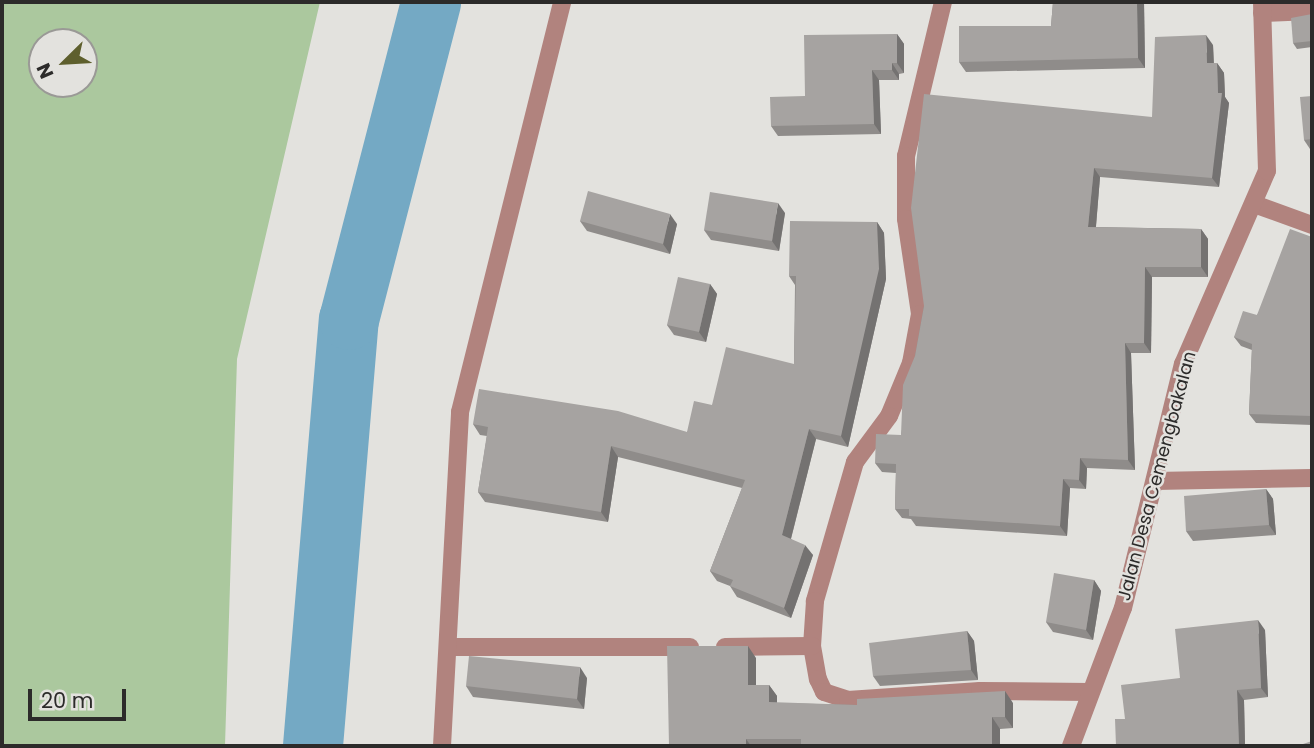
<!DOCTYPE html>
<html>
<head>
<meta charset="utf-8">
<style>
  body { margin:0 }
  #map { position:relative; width:1314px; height:748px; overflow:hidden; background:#e3e2de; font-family:Poppins,sans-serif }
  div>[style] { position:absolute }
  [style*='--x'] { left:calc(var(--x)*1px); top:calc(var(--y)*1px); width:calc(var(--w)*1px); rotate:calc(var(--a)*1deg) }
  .green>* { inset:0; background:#abc89e }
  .river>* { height:60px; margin:-30px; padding:0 30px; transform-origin:30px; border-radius:30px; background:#74a9c4 }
  .minor>* { height:18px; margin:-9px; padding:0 9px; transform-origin:9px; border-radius:9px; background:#b1837e }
  .wall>* { inset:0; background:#8f8c8a }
  .shaded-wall>* { inset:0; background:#747271 }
  .building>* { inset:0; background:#a6a3a1 }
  span { translate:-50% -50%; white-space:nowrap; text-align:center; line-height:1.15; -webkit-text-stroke:5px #e3e2de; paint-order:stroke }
  .street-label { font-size:18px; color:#2c2b2a }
  .frame { position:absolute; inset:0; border:4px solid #2c2b2a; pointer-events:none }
  .north { position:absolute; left:28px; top:28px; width:70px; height:70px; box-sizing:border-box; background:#e3e2de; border:2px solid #9a9996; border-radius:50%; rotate:246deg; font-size:19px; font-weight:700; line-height:28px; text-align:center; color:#2c2b2a }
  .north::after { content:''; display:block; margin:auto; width:24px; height:32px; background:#5e5f2d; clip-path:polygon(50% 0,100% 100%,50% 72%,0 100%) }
  .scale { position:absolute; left:28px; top:689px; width:98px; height:32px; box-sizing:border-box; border:4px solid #2c2b2a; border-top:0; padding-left:9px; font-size:21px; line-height:24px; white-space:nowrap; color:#2c2b2a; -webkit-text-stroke:5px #e3e2de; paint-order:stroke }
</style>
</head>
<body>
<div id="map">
  <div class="green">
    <i style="clip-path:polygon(evenodd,2px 2px,320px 2px,237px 359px,225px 746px,2px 746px,2px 2px,42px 42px,84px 42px,84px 84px,42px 84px,42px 42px)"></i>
  </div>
  <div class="river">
    <i style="--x:313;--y:746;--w:428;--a:-85.2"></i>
    <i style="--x:349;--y:320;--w:328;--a:-75.5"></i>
  </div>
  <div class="minor">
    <i style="--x:943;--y:2;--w:158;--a:103.5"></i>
    <i style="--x:906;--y:156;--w:63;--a:90"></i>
    <i style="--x:906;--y:219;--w:96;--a:81.6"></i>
    <i style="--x:920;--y:314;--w:50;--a:100.4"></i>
    <i style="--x:911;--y:363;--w:57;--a:112.5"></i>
    <i style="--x:889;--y:416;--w:57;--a:126.5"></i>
    <i style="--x:855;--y:462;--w:145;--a:106.1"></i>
    <i style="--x:815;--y:601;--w:45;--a:93.8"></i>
    <i style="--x:812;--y:646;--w:34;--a:80"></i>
    <i style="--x:818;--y:679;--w:14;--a:65"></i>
    <i style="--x:824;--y:692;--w:25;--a:18"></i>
    <i style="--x:848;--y:700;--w:132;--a:-3.9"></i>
    <i style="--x:980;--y:691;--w:110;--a:0.5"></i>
    <i style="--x:1262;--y:13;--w:50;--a:-2.3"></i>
    <i style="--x:1254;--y:204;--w:62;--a:19.9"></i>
    <i style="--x:1155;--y:481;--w:157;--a:-1.1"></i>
    <i style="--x:449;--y:647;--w:241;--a:0"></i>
    <i style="--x:725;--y:647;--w:87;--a:-0.7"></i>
    <i style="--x:442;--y:746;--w:334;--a:-86.9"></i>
    <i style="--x:460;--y:412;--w:422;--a:-76"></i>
    <i style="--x:1071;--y:746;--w:147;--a:-69.4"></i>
    <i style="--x:1123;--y:608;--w:251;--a:-76.2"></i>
    <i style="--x:1183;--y:364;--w:210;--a:-66.5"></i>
    <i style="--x:1267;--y:171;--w:169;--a:-91.7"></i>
  </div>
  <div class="wall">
    <i style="clip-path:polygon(1053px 2px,1144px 2px,1145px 68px,966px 72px,959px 62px,1051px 26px)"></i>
    <i style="clip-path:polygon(1312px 14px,1312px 47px,1297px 49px,1293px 43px)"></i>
    <i style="clip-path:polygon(897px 34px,904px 44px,904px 73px,899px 74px,899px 80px,879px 80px,881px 134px,778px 136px,771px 126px)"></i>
    <i style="clip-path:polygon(1213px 45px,1214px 63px,1217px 63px,1224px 73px,1225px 97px,1229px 103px,1219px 187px,1100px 177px,1096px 227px,1201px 229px,1208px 239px,1208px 277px,1152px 277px,1151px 353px,1131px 353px,1135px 470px,1087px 468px,1086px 489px,1070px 488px,1067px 536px,916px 526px,911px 519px,902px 518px,895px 509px,896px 473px,882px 472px,875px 463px,901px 435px,924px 306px,1152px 117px)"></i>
    <i style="clip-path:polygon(1312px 96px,1312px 149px,1310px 149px,1304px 140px)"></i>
    <i style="clip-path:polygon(785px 213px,779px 251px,711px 240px,704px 230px)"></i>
    <i style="clip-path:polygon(580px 221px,677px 224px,670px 254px,587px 231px)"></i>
    <i style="clip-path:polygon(877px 222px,884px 233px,886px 279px,848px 447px,816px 439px,791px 539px,813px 555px,791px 618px,737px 597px,730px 586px,717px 581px,710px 571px,742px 488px,618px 457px,608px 522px,485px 502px,478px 492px,487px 436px,480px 435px,473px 424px,687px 432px,712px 405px,794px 364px,795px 285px,789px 276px)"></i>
    <i style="clip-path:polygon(1312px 237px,1312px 425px,1256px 423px,1249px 414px,1252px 350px,1241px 346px,1234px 337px,1257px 315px)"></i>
    <i style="clip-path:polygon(710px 284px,717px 294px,706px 342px,674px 335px,667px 325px)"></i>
    <i style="clip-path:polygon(1266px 489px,1273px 499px,1276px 535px,1193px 541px,1186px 531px)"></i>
    <i style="clip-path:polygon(1094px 580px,1101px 591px,1093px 640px,1053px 632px,1046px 622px)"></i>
    <i style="clip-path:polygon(1265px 630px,1268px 697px,1244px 700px,1245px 746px,1116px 746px,1125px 719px,1180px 678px)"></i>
    <i style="clip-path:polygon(967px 631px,974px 641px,978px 680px,880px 686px,873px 676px)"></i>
    <i style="clip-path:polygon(756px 658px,756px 685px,769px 685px,777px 696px,777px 703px,857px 705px,1013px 703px,1013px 728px,1000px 729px,1000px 746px,669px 746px)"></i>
    <i style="clip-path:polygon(587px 678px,584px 709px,473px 697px,466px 686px)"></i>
  </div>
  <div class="shaded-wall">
    <i style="clip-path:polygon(1137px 2px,1144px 2px,1145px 68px,1138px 58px)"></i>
    <i style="clip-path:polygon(897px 34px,904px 44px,904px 73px,897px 63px)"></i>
    <i style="clip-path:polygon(1206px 35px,1213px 45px,1214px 73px,1207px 63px)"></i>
    <i style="clip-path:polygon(892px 63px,899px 74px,899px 80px,892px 70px)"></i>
    <i style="clip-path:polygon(1217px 63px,1224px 73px,1225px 97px,1229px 103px,1219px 187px,1212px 178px,1218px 93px)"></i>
    <i style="clip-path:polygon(872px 70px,879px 80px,881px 134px,874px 124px)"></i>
    <i style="clip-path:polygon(1094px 168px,1100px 177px,1095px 237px,1088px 227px)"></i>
    <i style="clip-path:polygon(778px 203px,785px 213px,779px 251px,772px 241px)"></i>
    <i style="clip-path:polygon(670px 214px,677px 224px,670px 254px,663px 244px)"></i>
    <i style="clip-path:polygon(877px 222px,884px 233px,886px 279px,848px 447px,841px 436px)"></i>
    <i style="clip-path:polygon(1201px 229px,1208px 239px,1208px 277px,1201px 267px)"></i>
    <i style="clip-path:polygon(1145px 267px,1152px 277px,1151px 353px,1144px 343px)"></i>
    <i style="clip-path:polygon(710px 284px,717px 294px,706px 342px,699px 332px)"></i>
    <i style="clip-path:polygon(1125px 343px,1131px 353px,1135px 470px,1128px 460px)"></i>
    <i style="clip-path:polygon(809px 429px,816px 439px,789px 546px,782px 535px)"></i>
    <i style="clip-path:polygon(611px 446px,618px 457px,608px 522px,601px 512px)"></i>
    <i style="clip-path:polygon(1080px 458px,1087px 468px,1086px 489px,1079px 480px)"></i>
    <i style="clip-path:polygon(1063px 479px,1070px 488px,1067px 536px,1060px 526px)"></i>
    <i style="clip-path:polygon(1266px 489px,1273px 499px,1276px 535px,1269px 525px)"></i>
    <i style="clip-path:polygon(805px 545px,813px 555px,791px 618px,784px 608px)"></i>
    <i style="clip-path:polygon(1094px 580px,1101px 591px,1093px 640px,1086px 630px)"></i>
    <i style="clip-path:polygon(1258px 620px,1265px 630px,1268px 697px,1261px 688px)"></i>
    <i style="clip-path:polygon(967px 631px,974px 641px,978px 680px,971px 670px)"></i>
    <i style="clip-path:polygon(748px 646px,756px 658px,756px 696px,748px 685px)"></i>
    <i style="clip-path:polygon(580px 667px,587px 678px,584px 709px,577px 699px)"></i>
    <i style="clip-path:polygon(769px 685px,777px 696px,777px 714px,769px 702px)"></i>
    <i style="clip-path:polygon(1237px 690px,1244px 700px,1245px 746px,1239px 746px)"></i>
    <i style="clip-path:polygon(1005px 691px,1013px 703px,1013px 728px,1005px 717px)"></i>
    <i style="clip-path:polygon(992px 717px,1000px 729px,1000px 746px,992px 746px)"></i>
    <i style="clip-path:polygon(746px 739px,751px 746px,746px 746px)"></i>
  </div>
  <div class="building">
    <i style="clip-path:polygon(1053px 2px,1137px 2px,1138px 58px,959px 62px,959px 26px,1051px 26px)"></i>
    <i style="clip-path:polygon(1312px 14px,1312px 41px,1293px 43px,1291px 18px)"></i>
    <i style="clip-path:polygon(897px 34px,897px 63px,892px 63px,892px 70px,872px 70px,874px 124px,771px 126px,770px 97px,805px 96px,804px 35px)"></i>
    <i style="clip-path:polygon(1206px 35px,1207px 63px,1217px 63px,1218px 93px,1222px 93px,1212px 178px,1094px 168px,1088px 227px,1201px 229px,1201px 267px,1145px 267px,1144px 343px,1125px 343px,1128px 460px,1080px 458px,1079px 480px,1063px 479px,1060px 526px,909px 516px,909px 509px,895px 509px,896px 464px,875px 463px,876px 434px,901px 435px,903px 385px,915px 356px,924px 306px,911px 208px,924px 94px,1152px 117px,1155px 37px)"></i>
    <i style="clip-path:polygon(1312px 96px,1312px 139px,1304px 140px,1300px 97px)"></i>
    <i style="clip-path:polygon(588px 191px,670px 214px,663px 244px,580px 221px)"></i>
    <i style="clip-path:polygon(710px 192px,778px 203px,772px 241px,704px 230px)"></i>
    <i style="clip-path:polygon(790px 221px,877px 222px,879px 269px,841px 436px,809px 429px,782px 535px,805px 545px,784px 608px,730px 586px,733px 580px,710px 571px,745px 480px,611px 446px,601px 512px,478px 492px,488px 427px,473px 424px,479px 389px,618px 411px,687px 432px,694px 401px,712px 405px,726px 347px,794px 364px,796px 276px,789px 276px)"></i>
    <i style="clip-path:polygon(1290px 229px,1312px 237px,1312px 416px,1249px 414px,1252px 344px,1234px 337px,1243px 311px,1257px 315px)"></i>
    <i style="clip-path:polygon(678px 277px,710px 284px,699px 332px,667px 325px)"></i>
    <i style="clip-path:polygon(1266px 489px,1269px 525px,1186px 531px,1184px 496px)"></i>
    <i style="clip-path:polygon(1054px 573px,1094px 580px,1086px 630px,1046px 622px)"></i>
    <i style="clip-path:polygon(1258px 620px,1261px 688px,1237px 690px,1239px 746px,1116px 746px,1115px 719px,1125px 719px,1121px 685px,1180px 678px,1175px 629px)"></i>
    <i style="clip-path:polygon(967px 631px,971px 670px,873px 676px,869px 643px)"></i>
    <i style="clip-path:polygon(667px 646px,748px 646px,748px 685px,769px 685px,769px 702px,857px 705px,857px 699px,1005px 691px,1005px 717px,992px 717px,992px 746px,801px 745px,801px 739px,746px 739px,746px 746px,669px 746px)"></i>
    <i style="clip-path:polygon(469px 656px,580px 667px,577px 699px,466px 686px)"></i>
    <i style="clip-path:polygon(1312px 741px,1312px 746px,1297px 746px)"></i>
  </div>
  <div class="street-label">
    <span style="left:1157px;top:476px;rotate:-75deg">Jalan Desa Cemengbakalan</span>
  </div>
  <div class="frame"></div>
  <div class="north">N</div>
  <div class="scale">20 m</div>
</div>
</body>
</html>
